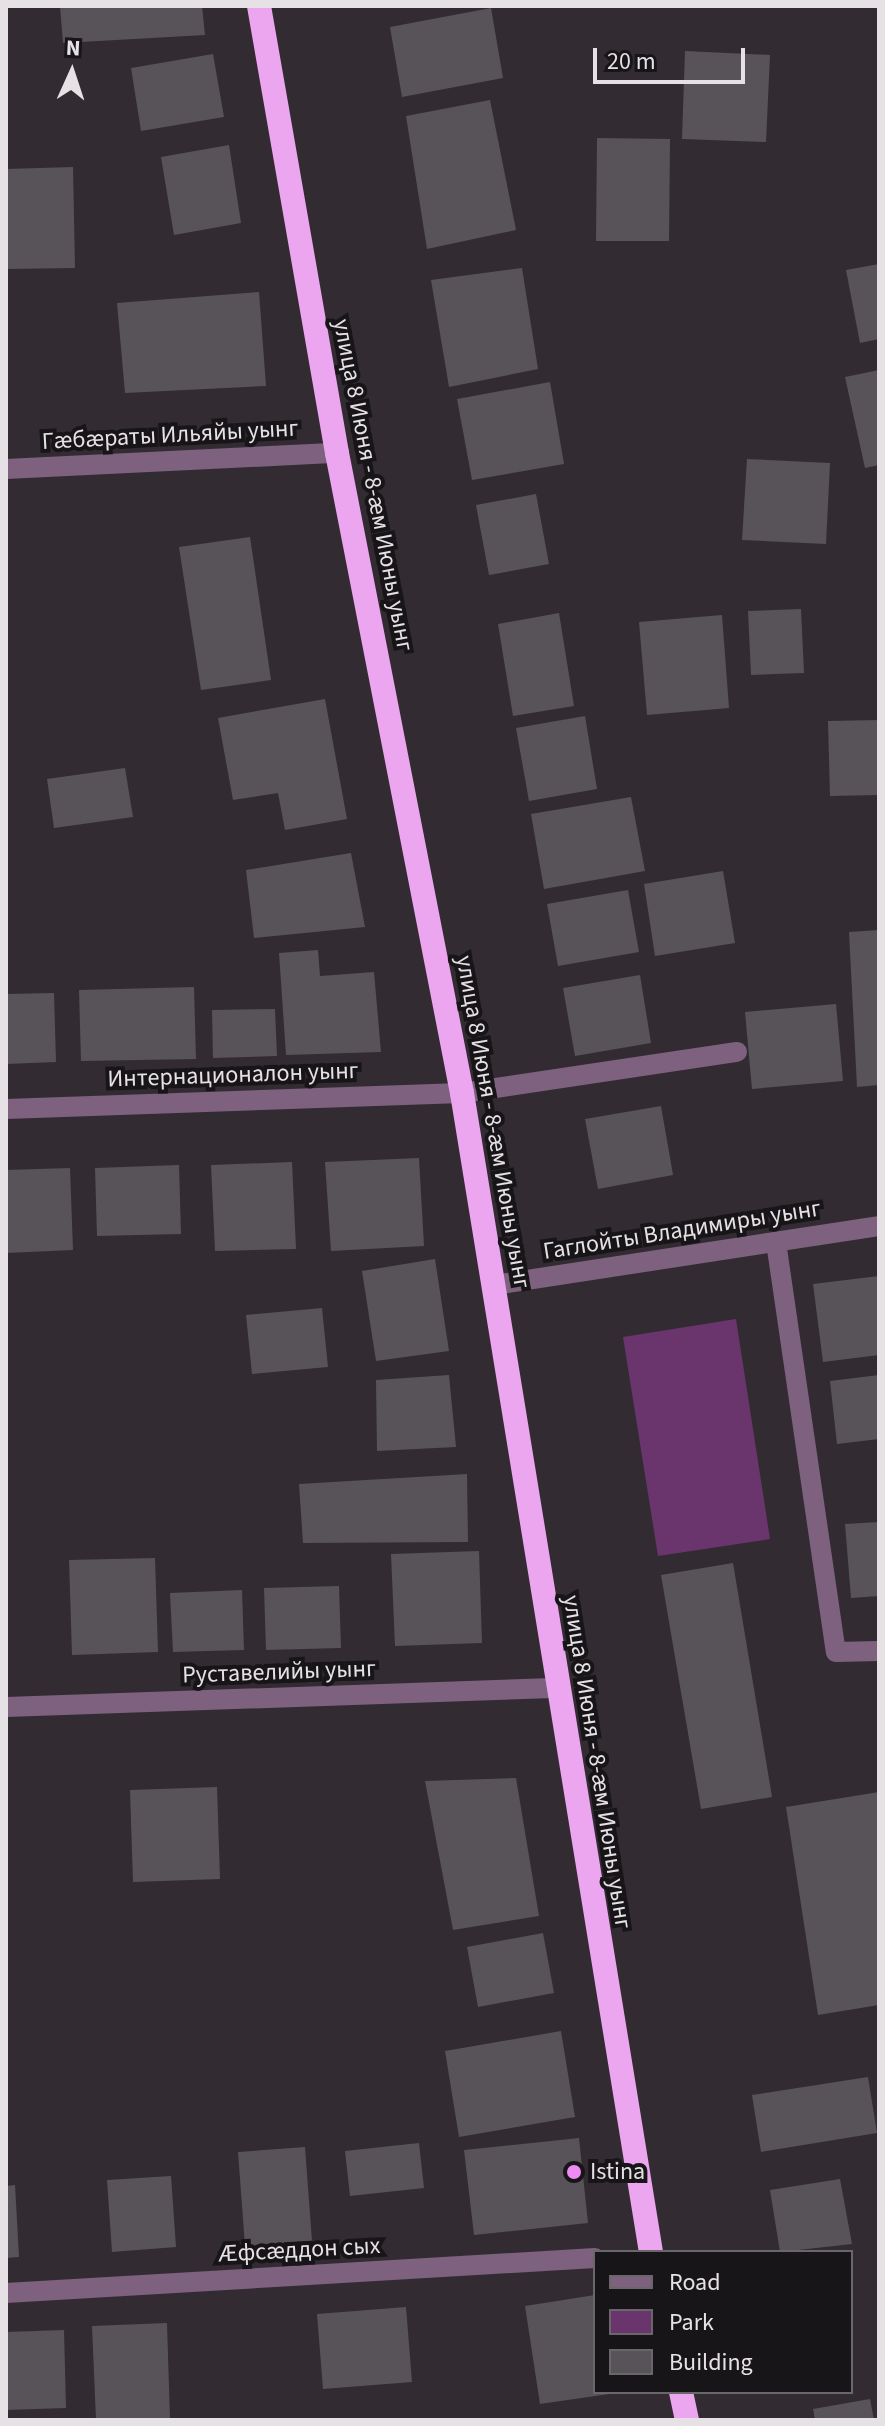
<!DOCTYPE html>
<html>
<head>
<meta charset="utf-8">
<style>
  body { margin:0 }
  #map { position:relative; width:885px; height:2426px; overflow:hidden; background:#322c32; font-family:"Source Sans 3",sans-serif }
  div>[style] { position:absolute }
  [style*='--x'] { left:calc(var(--x)*1px); top:calc(var(--y)*1px); width:calc(var(--w)*1px); rotate:calc(var(--a)*1deg) }
  .green>* { inset:0; background:#6a356d }
  .building>* { inset:0; background:#585259 }
  .minor>* { height:20px; margin:-10px; padding:0 10px; transform-origin:10px; border-radius:10px; background:#7e617f }
  .highway>* { height:24px; margin:-12px; padding:0 12px; transform-origin:12px; border-radius:12px; background:#eca5ef }
  .dots>* { width:22px; height:22px; translate:-50% -50%; box-sizing:border-box; border:4px solid #181518; border-radius:50% }
  span { translate:-50% -50%; white-space:nowrap; text-align:center; line-height:1.15; -webkit-text-stroke:8px #181518; paint-order:stroke }
  .street-label { font-size:24px; color:#e5e1e5 }
  .poi-label { font-size:24px; color:#e5e1e5 }
  .left { translate:0 -50%; text-align:left }
  .frame { position:absolute; inset:0; border:8px solid #e5e1e5; pointer-events:none }
  .legend { position:absolute; left:593px; top:2250px; width:260px; height:144px; box-sizing:border-box; background:#181518; border:2px solid #6a676a; margin:0; padding:10px 14px; list-style:none; font-size:24px; color:#e5e1e5 }
  .legend li { display:flex; align-items:center; gap:16px; height:40px }
  .legend b { width:40px; border:2px solid #6a676a }
  .north { position:absolute; left:32px; top:32px; width:80px; height:80px; -webkit-text-stroke:6px #181518; paint-order:stroke; rotate:3deg; font-size:22px; font-weight:700; line-height:32px; text-align:center; color:#e5e1e5 }
  .north::after { content:''; display:block; margin:auto; width:28px; height:36px; background:#e5e1e5; clip-path:polygon(50% 0,100% 100%,50% 72%,0 100%) }
  .scale { position:absolute; left:593px; top:48px; width:152px; height:36px; box-sizing:border-box; border:4px solid #e5e1e5; border-top:0; padding-left:10px; font-size:24px; line-height:28px; white-space:nowrap; color:#e5e1e5; -webkit-text-stroke:6px #181518; paint-order:stroke }
</style>
</head>
<body>
<div id="map">
  <div class="green">
    <i style="clip-path:polygon(736px 1319px,770px 1539px,658px 1556px,623px 1337px)"></i>
  </div>
  <div class="building">
    <i style="clip-path:polygon(60px 6px,202px 6px,205px 35px,63px 43px)"></i>
    <i style="clip-path:polygon(491px 8px,503px 78px,402px 97px,390px 27px)"></i>
    <i style="clip-path:polygon(685px 51px,770px 55px,766px 142px,682px 139px)"></i>
    <i style="clip-path:polygon(213px 54px,224px 117px,141px 131px,131px 68px)"></i>
    <i style="clip-path:polygon(490px 100px,516px 230px,427px 249px,406px 116px)"></i>
    <i style="clip-path:polygon(597px 138px,670px 139px,669px 241px,596px 241px)"></i>
    <i style="clip-path:polygon(229px 145px,241px 223px,174px 235px,161px 157px)"></i>
    <i style="clip-path:polygon(73px 167px,75px 268px,6px 269px,6px 169px)"></i>
    <i style="clip-path:polygon(879px 264px,879px 339px,860px 343px,846px 270px)"></i>
    <i style="clip-path:polygon(522px 268px,538px 369px,449px 387px,431px 280px)"></i>
    <i style="clip-path:polygon(259px 292px,266px 386px,125px 393px,117px 303px)"></i>
    <i style="clip-path:polygon(879px 370px,879px 465px,865px 468px,845px 377px)"></i>
    <i style="clip-path:polygon(550px 382px,564px 464px,472px 480px,457px 399px)"></i>
    <i style="clip-path:polygon(747px 459px,830px 463px,826px 544px,742px 540px)"></i>
    <i style="clip-path:polygon(536px 494px,549px 564px,489px 575px,476px 505px)"></i>
    <i style="clip-path:polygon(250px 537px,271px 680px,201px 690px,179px 547px)"></i>
    <i style="clip-path:polygon(801px 609px,804px 673px,751px 675px,748px 611px)"></i>
    <i style="clip-path:polygon(559px 613px,574px 706px,513px 716px,498px 624px)"></i>
    <i style="clip-path:polygon(722px 615px,729px 708px,647px 715px,639px 622px)"></i>
    <i style="clip-path:polygon(325px 699px,347px 819px,285px 830px,278px 793px,233px 800px,218px 718px)"></i>
    <i style="clip-path:polygon(585px 716px,597px 789px,529px 801px,516px 728px)"></i>
    <i style="clip-path:polygon(879px 720px,879px 795px,830px 796px,828px 721px)"></i>
    <i style="clip-path:polygon(125px 768px,133px 817px,54px 828px,47px 779px)"></i>
    <i style="clip-path:polygon(631px 797px,645px 871px,544px 889px,531px 814px)"></i>
    <i style="clip-path:polygon(351px 853px,365px 927px,254px 938px,246px 870px)"></i>
    <i style="clip-path:polygon(723px 871px,735px 943px,655px 956px,644px 884px)"></i>
    <i style="clip-path:polygon(628px 890px,639px 952px,558px 966px,547px 904px)"></i>
    <i style="clip-path:polygon(879px 930px,879px 1085px,857px 1087px,849px 932px)"></i>
    <i style="clip-path:polygon(318px 950px,320px 976px,374px 972px,381px 1052px,286px 1055px,279px 953px)"></i>
    <i style="clip-path:polygon(640px 975px,651px 1043px,575px 1056px,563px 988px)"></i>
    <i style="clip-path:polygon(194px 987px,196px 1059px,81px 1061px,79px 990px)"></i>
    <i style="clip-path:polygon(54px 993px,56px 1062px,6px 1064px,6px 994px)"></i>
    <i style="clip-path:polygon(836px 1004px,843px 1081px,752px 1089px,745px 1012px)"></i>
    <i style="clip-path:polygon(275px 1009px,277px 1056px,213px 1058px,212px 1010px)"></i>
    <i style="clip-path:polygon(661px 1106px,673px 1175px,598px 1189px,585px 1119px)"></i>
    <i style="clip-path:polygon(419px 1158px,424px 1246px,331px 1251px,325px 1162px)"></i>
    <i style="clip-path:polygon(292px 1162px,296px 1249px,215px 1251px,211px 1165px)"></i>
    <i style="clip-path:polygon(179px 1165px,181px 1234px,97px 1236px,95px 1168px)"></i>
    <i style="clip-path:polygon(70px 1168px,73px 1250px,6px 1253px,6px 1170px)"></i>
    <i style="clip-path:polygon(435px 1259px,449px 1351px,376px 1361px,362px 1271px)"></i>
    <i style="clip-path:polygon(879px 1276px,879px 1355px,823px 1362px,813px 1284px)"></i>
    <i style="clip-path:polygon(322px 1308px,328px 1367px,252px 1374px,246px 1315px)"></i>
    <i style="clip-path:polygon(449px 1375px,456px 1447px,377px 1451px,376px 1380px)"></i>
    <i style="clip-path:polygon(879px 1375px,879px 1439px,837px 1444px,830px 1381px)"></i>
    <i style="clip-path:polygon(467px 1474px,468px 1542px,303px 1543px,299px 1484px)"></i>
    <i style="clip-path:polygon(879px 1522px,879px 1596px,851px 1598px,845px 1524px)"></i>
    <i style="clip-path:polygon(479px 1551px,482px 1643px,395px 1646px,391px 1554px)"></i>
    <i style="clip-path:polygon(155px 1558px,158px 1652px,72px 1655px,69px 1560px)"></i>
    <i style="clip-path:polygon(733px 1563px,772px 1797px,701px 1809px,661px 1575px)"></i>
    <i style="clip-path:polygon(339px 1586px,341px 1648px,266px 1650px,264px 1588px)"></i>
    <i style="clip-path:polygon(242px 1590px,244px 1650px,173px 1652px,170px 1593px)"></i>
    <i style="clip-path:polygon(516px 1778px,539px 1916px,453px 1930px,425px 1781px)"></i>
    <i style="clip-path:polygon(217px 1787px,220px 1879px,133px 1882px,130px 1790px)"></i>
    <i style="clip-path:polygon(879px 1792px,879px 2005px,818px 2015px,786px 1807px)"></i>
    <i style="clip-path:polygon(543px 1933px,554px 1993px,478px 2007px,467px 1947px)"></i>
    <i style="clip-path:polygon(561px 2031px,575px 2117px,459px 2137px,445px 2051px)"></i>
    <i style="clip-path:polygon(868px 2077px,877px 2133px,761px 2152px,752px 2095px)"></i>
    <i style="clip-path:polygon(579px 2138px,588px 2223px,474px 2235px,464px 2150px)"></i>
    <i style="clip-path:polygon(419px 2143px,424px 2188px,350px 2196px,345px 2151px)"></i>
    <i style="clip-path:polygon(305px 2147px,312px 2241px,245px 2246px,238px 2152px)"></i>
    <i style="clip-path:polygon(171px 2176px,176px 2247px,112px 2252px,107px 2180px)"></i>
    <i style="clip-path:polygon(840px 2179px,852px 2244px,780px 2252px,770px 2190px)"></i>
    <i style="clip-path:polygon(15px 2185px,19px 2257px,6px 2258px,6px 2186px)"></i>
    <i style="clip-path:polygon(595px 2295px,595px 2392px,609px 2394px,540px 2404px,525px 2306px)"></i>
    <i style="clip-path:polygon(406px 2307px,412px 2382px,323px 2389px,317px 2314px)"></i>
    <i style="clip-path:polygon(167px 2323px,170px 2420px,96px 2420px,92px 2326px)"></i>
    <i style="clip-path:polygon(64px 2330px,66px 2408px,6px 2410px,6px 2332px)"></i>
    <i style="clip-path:polygon(870px 2399px,874px 2420px,815px 2420px,813px 2409px)"></i>
  </div>
  <div class="minor">
    <i style="--x:6;--y:469;--w:331;--a:-2.8"></i>
    <i style="--x:6;--y:1109;--w:456;--a:-2"></i>
    <i style="--x:462;--y:1093;--w:278;--a:-8.5"></i>
    <i style="--x:776;--y:1242;--w:414;--a:81.7"></i>
    <i style="--x:836;--y:1652;--w:43;--a:-1.3"></i>
    <i style="--x:494;--y:1285;--w:389;--a:-8.7"></i>
    <i style="--x:6;--y:1707;--w:548;--a:-1.99"></i>
    <i style="--x:6;--y:2293;--w:590;--a:-3.4"></i>
  </div>
  <div class="highway">
    <i style="--x:259;--y:6;--w:454;--a:80.1"></i>
    <i style="--x:337;--y:453;--w:652;--a:78.95"></i>
    <i style="--x:462;--y:1093;--w:1174;--a:80.74"></i>
    <i style="--x:681;--y:2392;--w:29;--a:78"></i>
  </div>
  <div class="dots">
    <i style="left:574px;top:2172px;background:#f08bf5"></i>
  </div>
  <div class="street-label">
    <span style="left:170px;top:435px;rotate:-3deg">Гæбæраты Ильяйы уынг</span>
    <span style="left:373px;top:485px;rotate:79deg">улица 8 Июня - 8-ӕм Июны уынг</span>
    <span style="left:233px;top:1075px;rotate:-2deg">Интернационалон уынг</span>
    <span style="left:493px;top:1122px;rotate:80deg">улица 8 Июня - 8-ӕм Июны уынг</span>
    <span style="left:682px;top:1230px;rotate:-9deg">Гаглойты Владимиры уынг</span>
    <span style="left:279px;top:1672px;rotate:-2deg">Руставелийы уынг</span>
    <span style="left:597px;top:1762px;rotate:81deg">улица 8 Июня - 8-ӕм Июны уынг</span>
    <span style="left:299px;top:2250px;rotate:-3deg">Æфсæддон сых</span>
  </div>
  <div class="poi-label">
    <span class="left" style="left:590px;top:2172px">Istina</span>
  </div>
  <div class="frame"></div>
  <ul class="legend">
  <li><b style="height:10px;background:#7e617f"></b>Road</li>
  <li><b style="height:22px;background:#6a356d"></b>Park</li>
  <li><b style="height:22px;background:#585259"></b>Building</li>
  </ul>
  <div class="north">N</div>
  <div class="scale">20 m</div>
</div>
</body>
</html>
